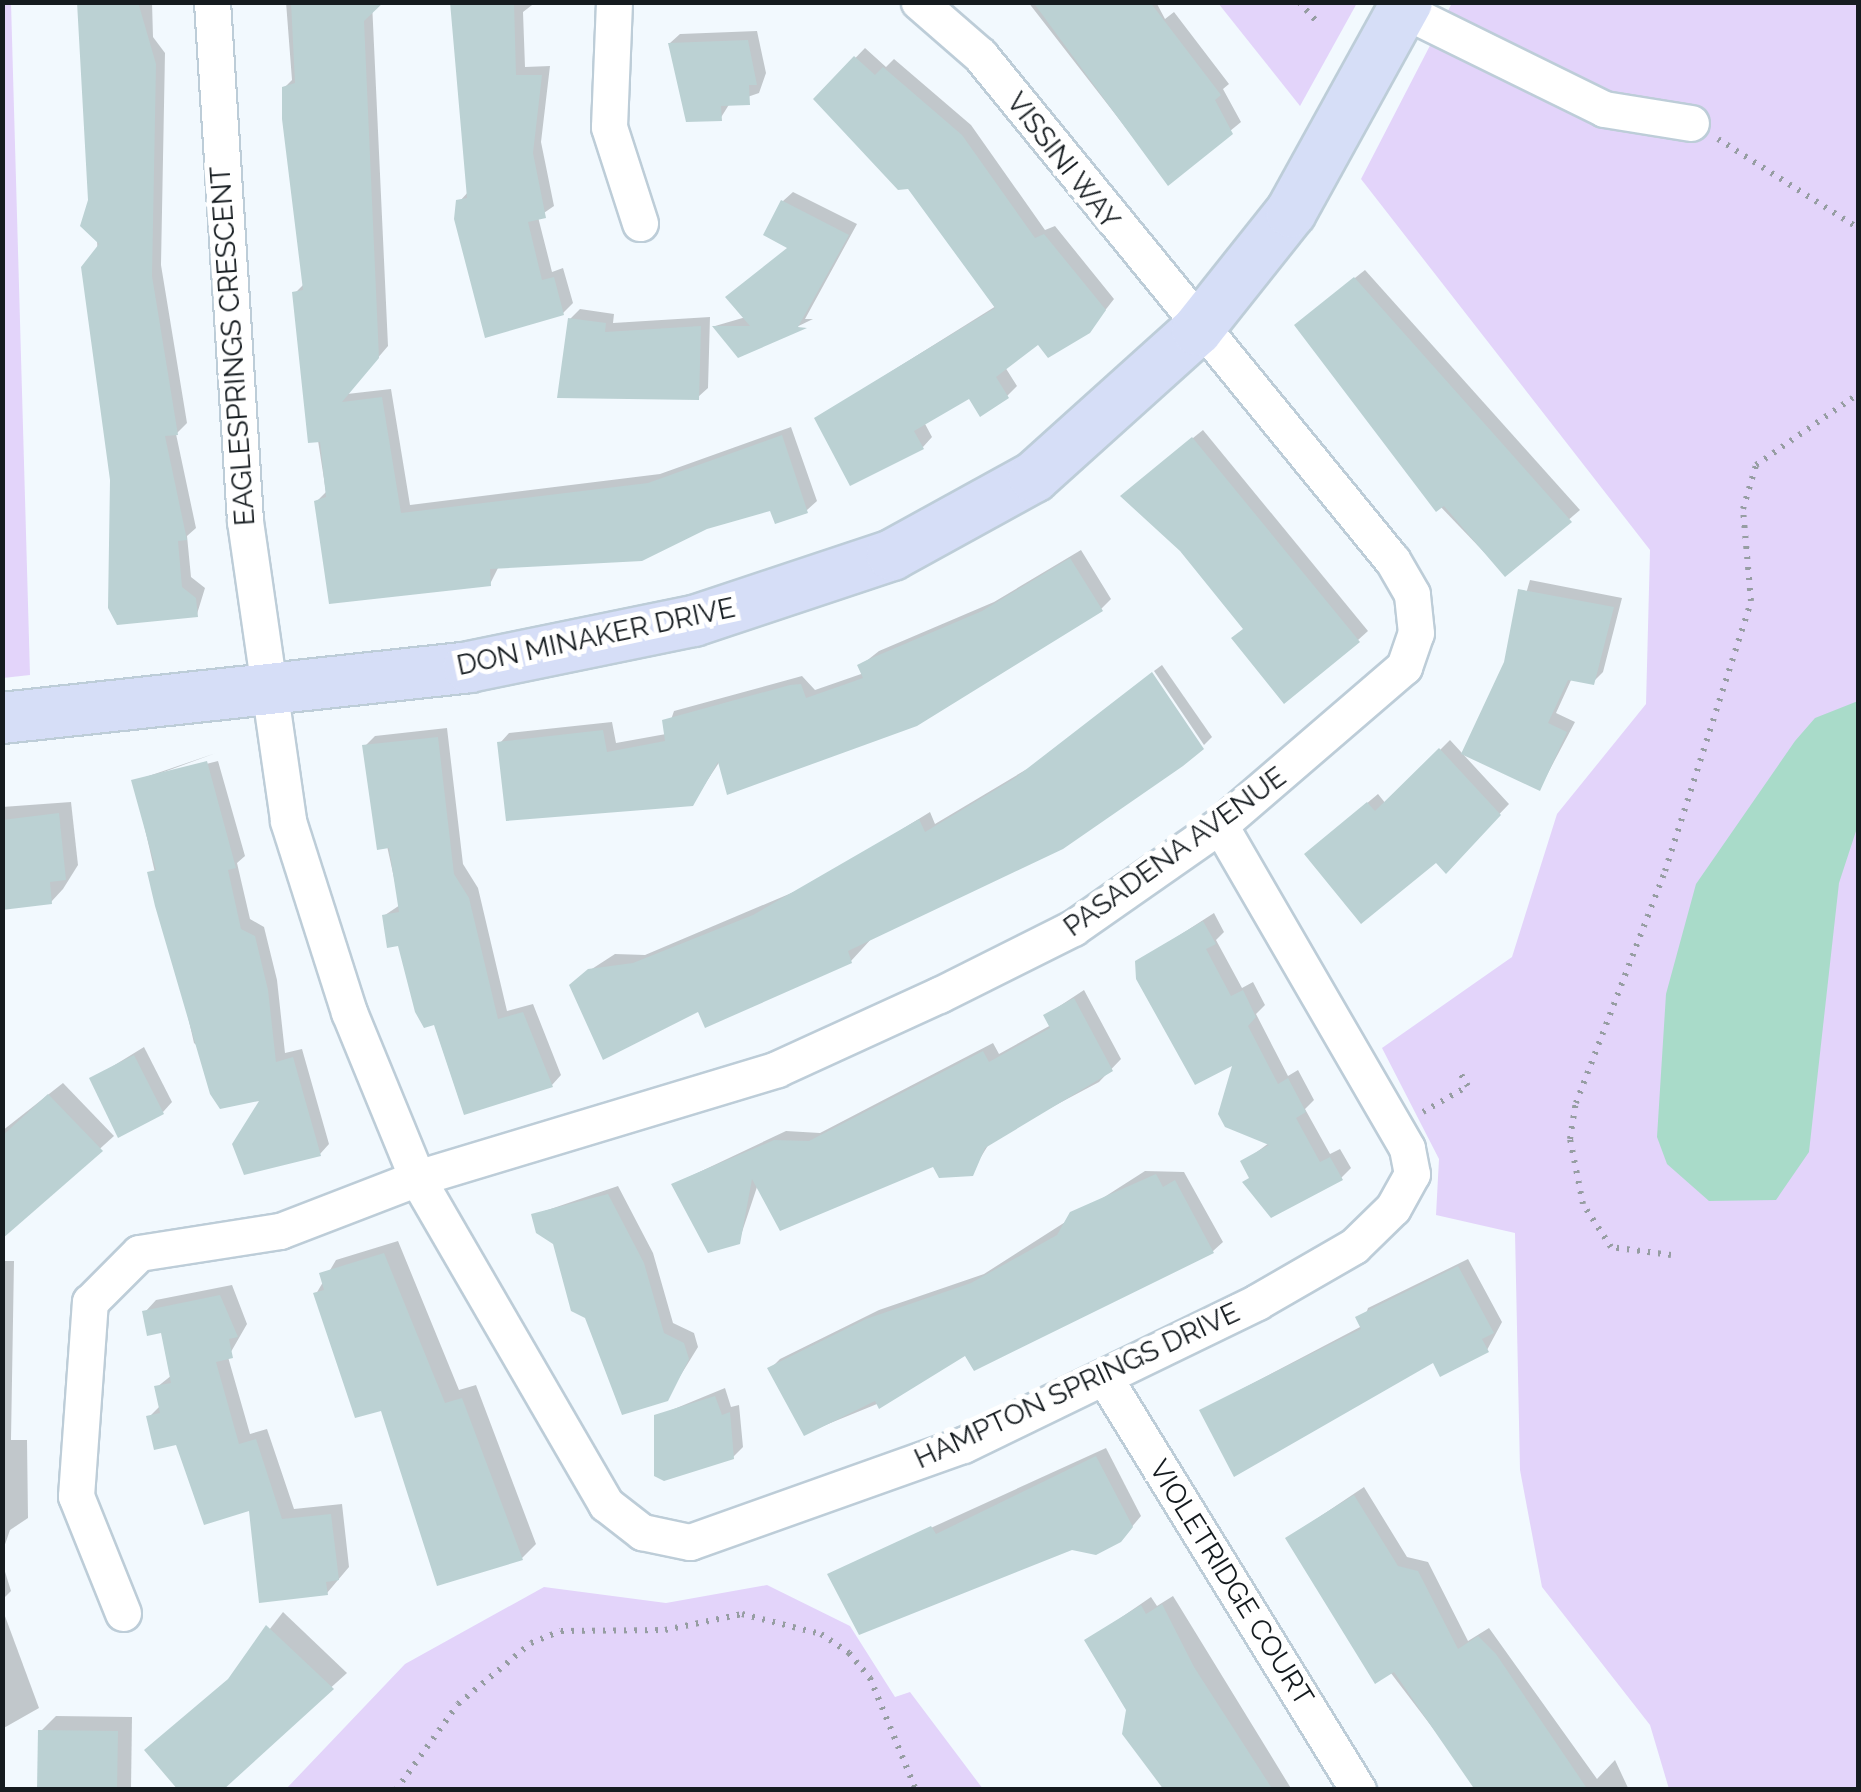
<!DOCTYPE html>
<html>
<head>
<meta charset="utf-8">
<style>
  body { margin:0 }
  #map { position:relative; width:1861px; height:1792px; overflow:hidden; background:#f2f9fe; font-family:Raleway,sans-serif }
  div>[style] { position:absolute }
  [style*='--x'] { left:calc(var(--x)*1px); top:calc(var(--y)*1px); width:calc(var(--w)*1px); rotate:calc(var(--a)*1deg) }
  .green>* { inset:0; background:#e3d4fa }
  .water>* { inset:0; background:#a9dbc9 }
  .shadow>* { inset:0; background:#0003 }
  .building>* { inset:0; background:#bbd1d3 }
  .path>* { height:6px; margin-top:-3px; transform-origin:0; background:repeating-linear-gradient(90deg,#969da2 0 2.5px,transparent 0 10.5px) }
  .roads { filter:drop-shadow(2px 0 #bdcdd8) drop-shadow(-2px 0 #bdcdd8) drop-shadow(0 2px #bdcdd8) drop-shadow(0 -2px #bdcdd8) }
  .street>* { height:35px; margin:-17.5px; padding:0 17.5px; transform-origin:17.5px; border-radius:17.5px; background:#fff }
  .secondary>* { height:50px; margin:-25px; padding:0 25px; transform-origin:25px; border-radius:25px; background:#d6def7 }
  span { translate:-50% -50%; white-space:nowrap; text-align:center; line-height:1.15; -webkit-text-stroke:10px #fff; paint-order:stroke }
  .street-label { font-size:28px; color:#151b1f }
  .frame { position:absolute; inset:0; border:5px solid #151b1f; pointer-events:none }
</style>
</head>
<body>
<div id="map">
  <div class="green">
    <i style="clip-path:polygon(2px 3px,11px 3px,30px 675px,3px 678px)"></i>
    <i style="clip-path:polygon(1218px 3px,1357px 3px,1300px 106px)"></i>
    <i style="clip-path:polygon(1452px 3px,1858px 3px,1858px 1789px,1669px 1789px,1650px 1725px,1542px 1587px,1520px 1470px,1515px 1233px,1436px 1215px,1439px 1159px,1382px 1048px,1512px 957px,1557px 814px,1646px 704px,1650px 550px,1361px 179px)"></i>
    <i style="clip-path:polygon(767px 1585px,850px 1626px,895px 1697px,910px 1692px,983px 1789px,286px 1789px,405px 1664px,544px 1587px,666px 1603px)"></i>
  </div>
  <div class="water">
    <i style="clip-path:polygon(1858px 701px,1858px 825px,1839px 883px,1809px 1152px,1776px 1200px,1709px 1201px,1667px 1164px,1657px 1137px,1666px 994px,1696px 884px,1795px 741px,1815px 718px)"></i>
  </div>
  <div class="shadow">
    <i style="clip-path:polygon(82px 2px,152px 2px,153px 37px,165px 53px,161px 265px,187px 423px,176px 434px,196px 528px,187px 536px,191px 577px,205px 588px,197px 614px,112px 480px)"></i>
    <i style="clip-path:polygon(286px 2px,372px 2px,388px 346px,347px 394px,391px 389px,410px 505px,660px 474px,791px 427px,817px 501px,807px 510px,772px 508px,499px 566px,490px 584px,316px 502px,326px 492px,295px 293px,305px 283px,284px 88px,292px 80px)"></i>
    <i style="clip-path:polygon(453px 2px,536px 2px,523px 12px,525px 67px,550px 66px,541px 142px,554px 206px,538px 217px,552px 272px,563px 268px,573px 303px,563px 313px,459px 202px,469px 191px)"></i>
    <i style="clip-path:polygon(1028px 2px,1156px 2px,1165px 19px,1174px 12px,1229px 84px,1223px 89px,1241px 122px,1168px 182px)"></i>
    <i style="clip-path:polygon(757px 31px,766px 73px,759px 93px,730px 103px,720px 119px,670px 43px,680px 34px)"></i>
    <i style="clip-path:polygon(865px 48px,886px 67px,894px 59px,971px 125px,1045px 230px,1055px 226px,1114px 299px,1089px 331px,1038px 341px,1005px 367px,1017px 386px,1007px 396px,970px 396px,924px 422px,932px 437px,923px 447px,817px 418px,996px 306px,909px 186px,816px 99px)"></i>
    <i style="clip-path:polygon(793px 192px,857px 224px,805px 319px,813px 319px,739px 355px,715px 326px,746px 317px,790px 246px,783px 201px)"></i>
    <i style="clip-path:polygon(1365px 270px,1580px 510px,1505px 574px,1414px 479px,1307px 316px)"></i>
    <i style="clip-path:polygon(580px 309px,614px 314px,613px 323px,710px 317px,708px 388px,698px 397px,570px 319px)"></i>
    <i style="clip-path:polygon(1203px 430px,1368px 631px,1358px 640px,1246px 628px,1132px 487px)"></i>
    <i style="clip-path:polygon(1081px 550px,1111px 599px,1101px 609px,720px 761px,692px 804px,500px 743px,509px 733px,612px 722px,616px 743px,666px 734px,674px 711px,802px 676px,815px 690px,864px 673px,860px 666px,879px 651px,994px 602px)"></i>
    <i style="clip-path:polygon(1530px 580px,1622px 598px,1603px 672px,1593px 682px,1572px 678px,1556px 713px,1575px 722px,1540px 788px,1506px 662px)"></i>
    <i style="clip-path:polygon(1162px 665px,1212px 737px,1204px 745px,1154px 671px)"></i>
    <i style="clip-path:polygon(447px 728px,463px 864px,478px 888px,507px 1011px,533px 1004px,561px 1075px,552px 1085px,436px 1022px,385px 915px,400px 905px,365px 746px,375px 736px)"></i>
    <i style="clip-path:polygon(1450px 740px,1509px 804px,1446px 870px,1436px 859px,1317px 845px,1378px 794px,1386px 804px)"></i>
    <i style="clip-path:polygon(216px 753px,142px 780px,218px 761px,245px 856px,237px 863px,250px 919px,264px 927px,277px 980px,285px 1053px,302px 1049px,329px 1144px,320px 1154px,194px 1043px,134px 781px)"></i>
    <i style="clip-path:polygon(1027px 769px,851px 961px,699px 1009px,581px 976px,615px 954px,645px 955px,815px 883px,930px 812px,935px 824px)"></i>
    <i style="clip-path:polygon(71px 802px,78px 865px,63px 889px,51px 902px,2px 906px,2px 807px)"></i>
    <i style="clip-path:polygon(1214px 913px,1224px 932px,1216px 940px,1242px 988px,1253px 982px,1265px 1005px,1256px 1014px,1288px 1076px,1298px 1070px,1314px 1100px,1305px 1109px,1330px 1154px,1340px 1149px,1351px 1168px,1341px 1178px,1251px 1176px,1243px 1162px,1269px 1143px,1236px 1061px,1138px 962px)"></i>
    <i style="clip-path:polygon(1084px 990px,1121px 1059px,1099px 1082px,992px 1139px,971px 1173px,934px 1163px,781px 1228px,758px 1184px,739px 1241px,674px 1184px,786px 1131px,820px 1133px,993px 1043px,999px 1054px,1051px 1025px,1046px 1015px)"></i>
    <i style="clip-path:polygon(144px 1047px,172px 1102px,163px 1112px,92px 1079px)"></i>
    <i style="clip-path:polygon(63px 1083px,114px 1136px,2px 1237px,2px 1131px)"></i>
    <i style="clip-path:polygon(1145px 1171px,1184px 1172px,1223px 1242px,1213px 1251px,966px 1352px,899px 1395px,806px 1433px,770px 1369px,780px 1359px,879px 1310px,984px 1274px)"></i>
    <i style="clip-path:polygon(618px 1186px,653px 1253px,673px 1323px,694px 1333px,698px 1347px,666px 1399px,533px 1215px)"></i>
    <i style="clip-path:polygon(398px 1241px,459px 1390px,476px 1385px,536px 1544px,522px 1558px,383px 1408px,316px 1294px,336px 1260px)"></i>
    <i style="clip-path:polygon(1468px 1259px,1502px 1322px,1487px 1350px,1202px 1410px,1362px 1326px,1368px 1308px)"></i>
    <i style="clip-path:polygon(2px 1261px,14px 1261px,11px 1440px,27px 1440px,28px 1518px,10px 1530px,2px 1553px)"></i>
    <i style="clip-path:polygon(232px 1285px,247px 1324px,228px 1357px,250px 1434px,267px 1429px,294px 1509px,342px 1504px,349px 1567px,327px 1593px,251px 1508px,149px 1417px,161px 1405px,157px 1387px,172px 1375px,163px 1330px,145px 1312px,156px 1300px)"></i>
    <i style="clip-path:polygon(725px 1388px,731px 1407px,739px 1405px,743px 1447px,733px 1457px,657px 1416px)"></i>
    <i style="clip-path:polygon(1106px 1448px,1141px 1516px,1130px 1529px,1071px 1548px,830px 1574px)"></i>
    <i style="clip-path:polygon(1364px 1487px,1407px 1557px,1428px 1562px,1468px 1641px,1489px 1628px,1597px 1779px,1615px 1760px,1629px 1790px,1480px 1790px,1288px 1538px)"></i>
    <i style="clip-path:polygon(2px 1562px,11px 1591px,2px 1600px)"></i>
    <i style="clip-path:polygon(1173px 1596px,1178px 1604px,1292px 1790px,1179px 1790px,1087px 1641px,1151px 1597px,1157px 1606px)"></i>
    <i style="clip-path:polygon(2px 1608px,39px 1708px,2px 1729px)"></i>
    <i style="clip-path:polygon(283px 1612px,347px 1673px,218px 1790px,234px 1675px)"></i>
    <i style="clip-path:polygon(56px 1716px,132px 1717px,131px 1790px,40px 1790px,41px 1731px)"></i>
  </div>
  <div class="building">
    <i style="clip-path:polygon(77px 2px,138px 2px,156px 64px,152px 276px,178px 435px,165px 436px,187px 540px,178px 541px,182px 587px,196px 598px,198px 617px,117px 625px,108px 608px,110px 480px,81px 267px,99px 244px,80px 226px,88px 200px)"></i>
    <i style="clip-path:polygon(291px 2px,384px 2px,364px 21px,379px 358px,342px 402px,382px 397px,401px 513px,648px 483px,782px 435px,808px 513px,775px 524px,770px 511px,707px 529px,642px 561px,490px 569px,491px 586px,329px 604px,314px 501px,326px 497px,320px 442px,308px 443px,292px 292px,303px 290px,282px 119px,282px 87px,295px 83px)"></i>
    <i style="clip-path:polygon(450px 2px,514px 2px,516px 75px,542px 75px,533px 153px,546px 218px,528px 222px,542px 280px,554px 277px,564px 315px,485px 338px,454px 219px,456px 200px,467px 198px)"></i>
    <i style="clip-path:polygon(1033px 2px,1150px 2px,1221px 95px,1215px 100px,1233px 134px,1168px 186px)"></i>
    <i style="clip-path:polygon(748px 40px,757px 85px,749px 85px,750px 105px,721px 106px,722px 121px,686px 122px,668px 43px)"></i>
    <i style="clip-path:polygon(854px 56px,875px 75px,883px 67px,962px 135px,1035px 238px,1044px 234px,1106px 310px,1090px 333px,1048px 358px,1038px 345px,996px 377px,1009px 398px,980px 417px,969px 399px,914px 431px,924px 449px,850px 486px,814px 418px,995px 308px,908px 189px,898px 190px,813px 99px)"></i>
    <i style="clip-path:polygon(781px 200px,849px 235px,798px 327px,807px 328px,738px 358px,712px 326px,750px 326px,725px 297px,787px 248px,763px 235px)"></i>
    <i style="clip-path:polygon(1354px 277px,1572px 522px,1505px 577px,1444px 506px,1436px 512px,1294px 325px)"></i>
    <i style="clip-path:polygon(568px 318px,606px 323px,605px 332px,701px 326px,699px 400px,557px 398px)"></i>
    <i style="clip-path:polygon(1192px 437px,1360px 642px,1284px 704px,1231px 638px,1243px 629px,1180px 551px,1120px 496px)"></i>
    <i style="clip-path:polygon(1070px 558px,1103px 611px,917px 726px,727px 795px,718px 762px,693px 806px,506px 821px,497px 742px,603px 730px,607px 752px,665px 741px,662px 720px,790px 685px,801px 684px,806px 698px,863px 678px,857px 665px,867px 660px,982px 611px)"></i>
    <i style="clip-path:polygon(1518px 589px,1614px 607px,1594px 685px,1568px 680px,1548px 723px,1567px 732px,1540px 791px,1461px 754px,1504px 662px)"></i>
    <i style="clip-path:polygon(1152px 672px,1204px 749px,1183px 766px,1063px 849px,848px 951px,852px 963px,705px 1028px,698px 1012px,603px 1060px,569px 985px,588px 969px,633px 963px,753px 915px,919px 819px,925px 832px,1015px 778px)"></i>
    <i style="clip-path:polygon(438px 737px,454px 874px,469px 898px,498px 1019px,523px 1012px,553px 1087px,464px 1115px,434px 1025px,424px 1028px,415px 1012px,398px 946px,387px 948px,382px 915px,399px 912px,389px 848px,377px 850px,362px 745px)"></i>
    <i style="clip-path:polygon(1439px 748px,1501px 815px,1446px 874px,1436px 863px,1361px 924px,1304px 854px,1367px 802px,1375px 811px)"></i>
    <i style="clip-path:polygon(207px 761px,236px 868px,228px 870px,241px 929px,255px 936px,268px 990px,276px 1062px,293px 1057px,321px 1156px,244px 1175px,232px 1144px,259px 1101px,220px 1109px,210px 1094px,155px 906px,147px 872px,156px 870px,131px 780px)"></i>
    <i style="clip-path:polygon(59px 813px,66px 880px,50px 882px,52px 904px,2px 910px,2px 820px)"></i>
    <i style="clip-path:polygon(1203px 921px,1216px 944px,1206px 949px,1231px 996px,1243px 990px,1256px 1017px,1248px 1026px,1278px 1084px,1288px 1078px,1306px 1112px,1296px 1118px,1320px 1162px,1330px 1157px,1343px 1180px,1271px 1218px,1242px 1182px,1249px 1178px,1240px 1161px,1269px 1145px,1225px 1127px,1218px 1114px,1232px 1066px,1195px 1085px,1136px 979px,1135px 961px)"></i>
    <i style="clip-path:polygon(1074px 998px,1113px 1071px,985px 1148px,973px 1176px,939px 1178px,933px 1167px,780px 1231px,752px 1179px,740px 1244px,708px 1253px,671px 1184px,774px 1140px,809px 1141px,983px 1051px,989px 1062px,1050px 1028px,1043px 1015px)"></i>
    <i style="clip-path:polygon(134px 1055px,164px 1114px,118px 1138px,89px 1078px)"></i>
    <i style="clip-path:polygon(48px 1094px,103px 1151px,2px 1239px,2px 1136px)"></i>
    <i style="clip-path:polygon(1156px 1174px,1163px 1187px,1175px 1180px,1214px 1253px,974px 1371px,965px 1356px,879px 1409px,875px 1401px,804px 1436px,767px 1368px,866px 1319px,971px 1283px,1057px 1235px,1070px 1212px)"></i>
    <i style="clip-path:polygon(608px 1194px,644px 1263px,664px 1333px,684px 1343px,689px 1359px,668px 1401px,622px 1415px,585px 1318px,571px 1311px,553px 1244px,536px 1233px,531px 1214px)"></i>
    <i style="clip-path:polygon(384px 1253px,445px 1403px,462px 1398px,523px 1560px,437px 1586px,381px 1411px,355px 1418px,313px 1293px,324px 1290px,319px 1273px)"></i>
    <i style="clip-path:polygon(1458px 1266px,1494px 1333px,1482px 1339px,1489px 1352px,1440px 1377px,1433px 1363px,1234px 1477px,1199px 1410px,1361px 1329px,1355px 1317px)"></i>
    <i style="clip-path:polygon(220px 1295px,238px 1337px,229px 1339px,233px 1358px,216px 1362px,239px 1444px,256px 1439px,282px 1519px,331px 1514px,339px 1580px,326px 1582px,328px 1595px,259px 1603px,249px 1511px,204px 1525px,176px 1445px,154px 1450px,146px 1416px,160px 1413px,154px 1386px,171px 1383px,161px 1333px,147px 1336px,142px 1311px)"></i>
    <i style="clip-path:polygon(715px 1396px,722px 1415px,730px 1412px,734px 1459px,664px 1481px,654px 1476px,654px 1415px)"></i>
    <i style="clip-path:polygon(1096px 1456px,1133px 1527px,1121px 1542px,1096px 1555px,1072px 1550px,859px 1635px,827px 1574px,931px 1526px,936px 1534px)"></i>
    <i style="clip-path:polygon(1354px 1495px,1398px 1566px,1418px 1571px,1458px 1649px,1478px 1636px,1496px 1654px,1588px 1790px,1475px 1790px,1394px 1672px,1375px 1684px,1285px 1538px)"></i>
    <i style="clip-path:polygon(1162px 1604px,1194px 1667px,1273px 1790px,1164px 1790px,1122px 1734px,1126px 1710px,1084px 1640px,1141px 1605px,1146px 1614px)"></i>
    <i style="clip-path:polygon(266px 1625px,334px 1689px,223px 1790px,178px 1790px,144px 1750px,228px 1679px)"></i>
    <i style="clip-path:polygon(38px 1730px,118px 1731px,117px 1790px,37px 1790px)"></i>
  </div>
  <div class="path">
    <i style="--x:1299;--y:2;--w:24;--a:48"></i>
    <i style="--x:1718;--y:139;--w:166;--a:32.4"></i>
    <i style="--x:1423;--y:1112;--w:52;--a:-30"></i>
    <i style="--x:1468;--y:1086;--w:17;--a:-121"></i>
    <i style="--x:1671;--y:1255;--w:61;--a:-172.4"></i>
    <i style="--x:1611;--y:1247;--w:51;--a:-123.1"></i>
    <i style="--x:1583;--y:1204;--w:66;--a:-101.3"></i>
    <i style="--x:1570;--y:1139;--w:36;--a:-81"></i>
    <i style="--x:1576;--y:1103;--w:248;--a:-69"></i>
    <i style="--x:1665;--y:871;--w:283;--a:-72.3"></i>
    <i style="--x:1751;--y:601;--w:92;--a:-95"></i>
    <i style="--x:1743;--y:509;--w:46;--a:-73.5"></i>
    <i style="--x:1756;--y:465;--w:124;--a:-34.8"></i>
    <i style="--x:396;--y:1790;--w:106;--a:-54.2"></i>
    <i style="--x:458;--y:1704;--w:95;--a:-39.9"></i>
    <i style="--x:531;--y:1643;--w:32;--a:-22"></i>
    <i style="--x:561;--y:1631;--w:104;--a:-0.6"></i>
    <i style="--x:665;--y:1630;--w:79;--a:-11.7"></i>
    <i style="--x:742;--y:1614;--w:81;--a:14.2"></i>
    <i style="--x:821;--y:1634;--w:34;--a:34"></i>
    <i style="--x:849;--y:1653;--w:33;--a:50"></i>
    <i style="--x:870;--y:1678;--w:121;--a:67.7"></i>
  </div>
  <div class="roads">
    <div class="street">
      <i style="--x:212;--y:2;--w:520;--a:86.36"></i>
      <i style="--x:245;--y:521;--w:303;--a:81.8"></i>
      <i style="--x:288;--y:821;--w:201;--a:72.3"></i>
      <i style="--x:349;--y:1012;--w:179;--a:67.7"></i>
      <i style="--x:417;--y:1178;--w:377;--a:59.9"></i>
      <i style="--x:606;--y:1504;--w:46;--a:37.9"></i>
      <i style="--x:642;--y:1532;--w:49;--a:11.8"></i>
      <i style="--x:690;--y:1542;--w:290;--a:-19.6"></i>
      <i style="--x:963;--y:1445;--w:327;--a:-25.9"></i>
      <i style="--x:1257;--y:1302;--w:112;--a:-30"></i>
      <i style="--x:1354;--y:1246;--w:54;--a:-44.3"></i>
      <i style="--x:1393;--y:1208;--w:39;--a:-61"></i>
      <i style="--x:1412;--y:1174;--w:26;--a:-101"></i>
      <i style="--x:1407;--y:1148;--w:373;--a:-120.1"></i>
      <i style="--x:614;--y:2;--w:125;--a:92.3"></i>
      <i style="--x:609;--y:127;--w:101;--a:72.1"></i>
      <i style="--x:1403;--y:10;--w:224;--a:26.2"></i>
      <i style="--x:1604;--y:109;--w:88;--a:9.1"></i>
      <i style="--x:1104;--y:1377;--w:485;--a:58.4"></i>
      <i style="--x:123;--y:1613;--w:126;--a:-111.9"></i>
      <i style="--x:76;--y:1496;--w:195;--a:-85.9"></i>
      <i style="--x:90;--y:1302;--w:69;--a:-45"></i>
      <i style="--x:139;--y:1253;--w:143;--a:-8.9"></i>
      <i style="--x:280;--y:1231;--w:147;--a:-21.1"></i>
      <i style="--x:417;--y:1178;--w:376;--a:-16.8"></i>
      <i style="--x:777;--y:1069;--w:178;--a:-24.6"></i>
      <i style="--x:939;--y:995;--w:150;--a:-26.6"></i>
      <i style="--x:1073;--y:928;--w:179;--a:-35"></i>
      <i style="--x:1220;--y:825;--w:243;--a:-40.7"></i>
      <i style="--x:1404;--y:667;--w:36;--a:-71"></i>
      <i style="--x:1416;--y:633;--w:39;--a:-96"></i>
      <i style="--x:1412;--y:594;--w:39;--a:-120"></i>
      <i style="--x:1392;--y:560;--w:652;--a:-129.21"></i>
      <i style="--x:980;--y:55;--w:81;--a:-139"></i>
    </div>
    <div class="secondary">
      <i style="--x:2;--y:718;--w:470;--a:-6.2"></i>
      <i style="--x:469;--y:667;--w:230;--a:-11.6"></i>
      <i style="--x:694;--y:621;--w:209;--a:-18.4"></i>
      <i style="--x:892;--y:555;--w:162;--a:-28.8"></i>
      <i style="--x:1034;--y:477;--w:219;--a:-42"></i>
      <i style="--x:1197;--y:330;--w:151;--a:-51.5"></i>
      <i style="--x:1291;--y:212;--w:240;--a:-61.1"></i>
    </div>
  </div>
  <div class="street-label">
    <span style="left:1063px;top:161px;rotate:52deg">VISSINI WAY</span>
    <span style="left:233px;top:346px;rotate:-94deg">EAGLESPRINGS CRESCENT</span>
    <span style="left:596px;top:637px;rotate:-12deg">DON MINAKER DRIVE</span>
    <span style="left:1175px;top:852px;rotate:-36deg">PASADENA AVENUE</span>
    <span style="left:1077px;top:1386px;rotate:-25deg">HAMPTON SPRINGS DRIVE</span>
    <span style="left:1231px;top:1583px;rotate:58deg">VIOLETRIDGE COURT</span>
  </div>
  <div class="frame"></div>
</div>
</body>
</html>
